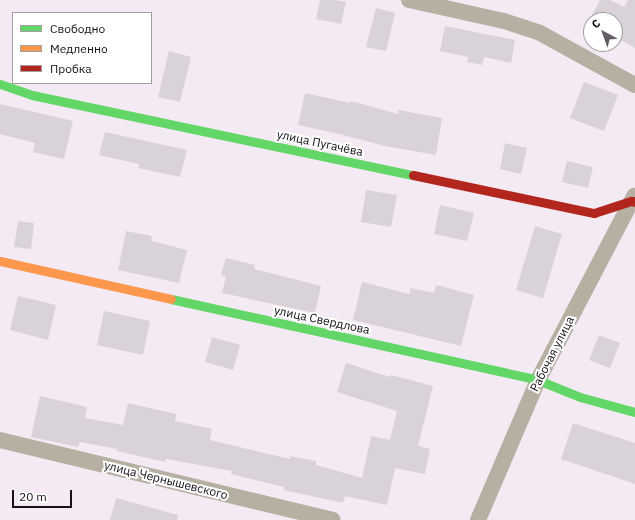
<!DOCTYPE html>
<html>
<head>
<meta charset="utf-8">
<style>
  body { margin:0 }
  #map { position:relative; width:635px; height:520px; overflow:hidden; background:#f4eaf4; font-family:"IBM Plex Sans",sans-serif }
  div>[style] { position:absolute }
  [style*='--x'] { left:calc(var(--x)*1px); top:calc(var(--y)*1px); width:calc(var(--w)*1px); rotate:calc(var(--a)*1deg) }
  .building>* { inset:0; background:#d9d2d9 }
  .street>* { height:16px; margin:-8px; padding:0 8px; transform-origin:8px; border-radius:8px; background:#b6b0a3 }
  .fast>* { height:9px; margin:-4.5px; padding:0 4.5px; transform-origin:4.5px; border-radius:4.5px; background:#63d668 }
  .slow>* { height:9px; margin:-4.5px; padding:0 4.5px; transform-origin:4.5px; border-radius:4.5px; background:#ff974d }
  .jam>* { height:9px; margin:-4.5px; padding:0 4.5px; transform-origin:4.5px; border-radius:4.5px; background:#b3261e }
  span { translate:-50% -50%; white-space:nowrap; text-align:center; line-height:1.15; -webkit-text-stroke:4px #fff; paint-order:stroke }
  .street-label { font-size:12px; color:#161016 }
  .legend { position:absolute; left:12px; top:12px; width:140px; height:72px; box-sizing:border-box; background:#fff; border:1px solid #a29fa2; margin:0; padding:5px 7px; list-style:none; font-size:12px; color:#161016 }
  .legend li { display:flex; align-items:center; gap:8px; height:20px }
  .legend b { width:20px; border:1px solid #a29fa2 }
  .north { position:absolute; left:583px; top:12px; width:40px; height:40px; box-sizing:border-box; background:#fff; border:1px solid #a29fa2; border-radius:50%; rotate:319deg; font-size:11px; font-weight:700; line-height:16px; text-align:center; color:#161016 }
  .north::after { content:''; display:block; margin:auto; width:14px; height:18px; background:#645c64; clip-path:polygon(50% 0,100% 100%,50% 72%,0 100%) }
  .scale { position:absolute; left:12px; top:490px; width:60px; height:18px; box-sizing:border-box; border:2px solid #161016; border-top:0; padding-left:5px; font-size:12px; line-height:14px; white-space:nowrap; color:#161016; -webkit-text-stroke:3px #fff; paint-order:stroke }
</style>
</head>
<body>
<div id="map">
  <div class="building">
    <i style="clip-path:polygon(320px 0,335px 0,346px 2px,341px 24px,316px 19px)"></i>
    <i style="clip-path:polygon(600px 0,610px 0,624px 7px,628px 0,635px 0,635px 48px,615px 37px,615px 20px,591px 20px,591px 25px,588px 23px)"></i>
    <i style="clip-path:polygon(376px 8px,395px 13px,386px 51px,366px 47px)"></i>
    <i style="clip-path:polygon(445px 26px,515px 40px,511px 63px,484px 57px,482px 65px,467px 62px,468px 57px,440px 51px)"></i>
    <i style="clip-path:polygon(169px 51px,191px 57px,180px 102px,158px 97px)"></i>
    <i style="clip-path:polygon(584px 82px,618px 95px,604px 131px,570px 118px)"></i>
    <i style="clip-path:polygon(305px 93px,350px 103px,351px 101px,398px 114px,398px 110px,442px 118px,436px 155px,385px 146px,339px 134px,298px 125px)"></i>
    <i style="clip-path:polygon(0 104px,73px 121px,64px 159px,33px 152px,35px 143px,0 134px)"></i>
    <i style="clip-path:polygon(105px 132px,187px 150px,180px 177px,138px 168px,139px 164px,99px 155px)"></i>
    <i style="clip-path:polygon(505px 143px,527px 148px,521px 174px,500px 169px)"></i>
    <i style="clip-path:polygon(567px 161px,593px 167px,588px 188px,562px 182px)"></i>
    <i style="clip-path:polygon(366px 190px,397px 195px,391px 227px,361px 222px)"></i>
    <i style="clip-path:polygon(440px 205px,474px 213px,467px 241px,434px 234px)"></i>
    <i style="clip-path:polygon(18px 221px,34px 223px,31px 249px,14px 247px)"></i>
    <i style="clip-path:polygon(535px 226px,562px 234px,543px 298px,516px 290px)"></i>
    <i style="clip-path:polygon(126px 231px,152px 236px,151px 241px,187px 250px,179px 283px,118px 270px)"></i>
    <i style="clip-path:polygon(226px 258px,255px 265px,254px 269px,321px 286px,315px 313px,222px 293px,226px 276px,221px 275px)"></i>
    <i style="clip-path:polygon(362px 282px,409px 294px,411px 288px,434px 293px,436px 285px,474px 295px,461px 346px,353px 320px)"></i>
    <i style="clip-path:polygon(18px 296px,56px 305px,48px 340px,10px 330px)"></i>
    <i style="clip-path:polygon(104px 311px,150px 321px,143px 355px,97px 345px)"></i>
    <i style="clip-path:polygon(599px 335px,620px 343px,610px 368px,589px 360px)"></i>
    <i style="clip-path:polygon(212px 337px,240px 345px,233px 370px,205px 362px)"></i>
    <i style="clip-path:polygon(346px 363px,390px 377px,391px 375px,433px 386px,418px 446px,430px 449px,425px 474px,395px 468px,387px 505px,345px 496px,343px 503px,284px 490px,284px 487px,231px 474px,232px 471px,166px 459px,165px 462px,117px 451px,117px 449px,80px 442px,78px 447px,31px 437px,40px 396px,87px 407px,85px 418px,123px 425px,128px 403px,176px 414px,175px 421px,212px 429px,210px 440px,290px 459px,290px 456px,316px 461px,316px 465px,362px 478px,371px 436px,390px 440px,397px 411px,337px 392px)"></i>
    <i style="clip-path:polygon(573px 423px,635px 443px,635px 484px,561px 459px)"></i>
    <i style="clip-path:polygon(116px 498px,178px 515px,177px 520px,110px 520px)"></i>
  </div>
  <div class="street">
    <i style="--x:409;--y:0;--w:97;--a:12.5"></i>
    <i style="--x:504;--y:21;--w:38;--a:18"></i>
    <i style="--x:540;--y:33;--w:108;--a:28.7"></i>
    <i style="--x:0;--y:440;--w:342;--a:13.5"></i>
    <i style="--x:478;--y:520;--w:152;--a:-66.8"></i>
    <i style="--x:538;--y:380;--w:208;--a:-62.4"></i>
  </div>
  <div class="fast">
    <i style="--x:0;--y:84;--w:34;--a:19"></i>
    <i style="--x:32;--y:95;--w:389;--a:11.9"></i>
    <i style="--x:171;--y:299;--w:376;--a:12.4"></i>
    <i style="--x:538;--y:380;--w:45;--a:22"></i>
    <i style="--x:580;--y:397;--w:57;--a:15.3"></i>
  </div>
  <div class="slow">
    <i style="--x:0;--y:261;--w:175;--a:12.5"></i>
  </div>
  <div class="jam">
    <i style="--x:413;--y:175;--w:185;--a:11.9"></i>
    <i style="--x:594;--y:213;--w:40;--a:-18"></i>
    <i style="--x:632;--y:201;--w:3;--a:18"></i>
  </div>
  <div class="street-label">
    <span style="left:320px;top:143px;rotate:12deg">улица Пугачёва</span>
    <span style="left:322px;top:320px;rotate:12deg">улица Свердлова</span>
    <span style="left:552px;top:354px;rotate:-63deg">Рабочая улица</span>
    <span style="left:166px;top:480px;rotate:14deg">улица Чернышевского</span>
  </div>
  <ul class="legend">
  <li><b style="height:5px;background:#63d668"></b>Свободно</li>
  <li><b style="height:5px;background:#ff974d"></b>Медленно</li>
  <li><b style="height:5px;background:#b3261e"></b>Пробка</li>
  </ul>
  <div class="north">С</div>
  <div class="scale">20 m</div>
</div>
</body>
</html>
